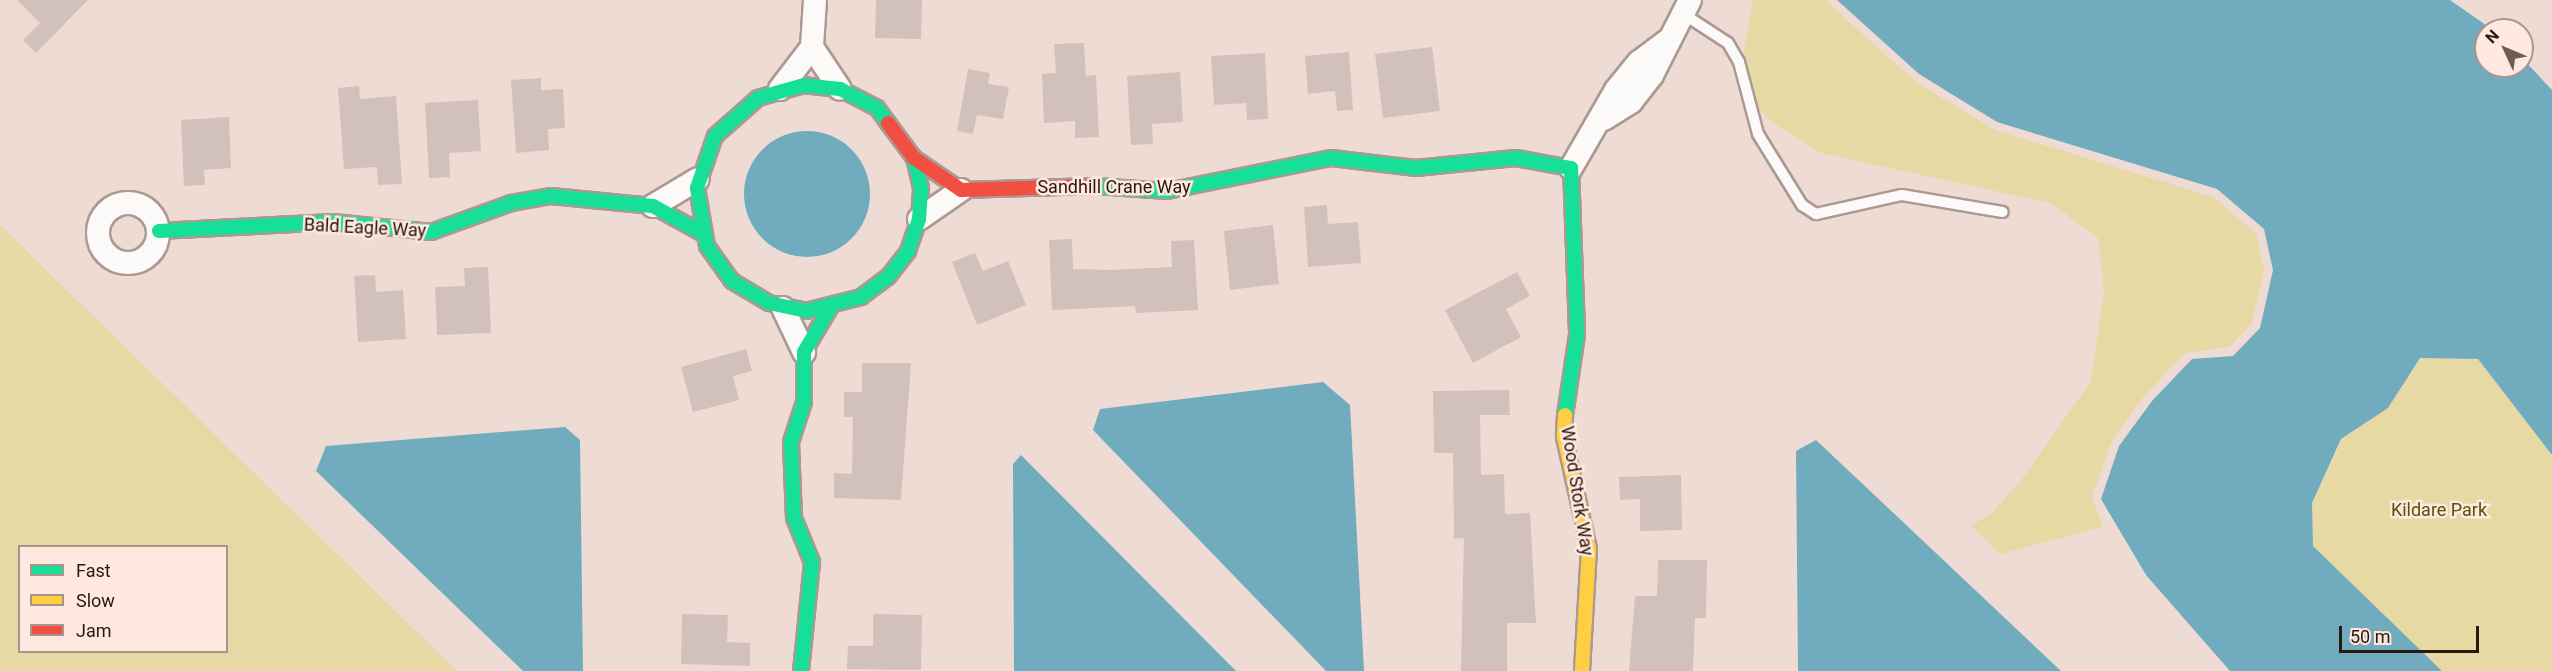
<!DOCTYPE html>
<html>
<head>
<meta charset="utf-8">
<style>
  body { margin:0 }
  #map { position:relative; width:2552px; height:671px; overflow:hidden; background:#eedcd4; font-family:Roboto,sans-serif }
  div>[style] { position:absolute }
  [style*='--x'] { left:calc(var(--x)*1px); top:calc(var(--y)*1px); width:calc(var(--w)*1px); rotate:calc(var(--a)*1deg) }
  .green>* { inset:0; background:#e6d9a3 }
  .water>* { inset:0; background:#71abbe }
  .round { border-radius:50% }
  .building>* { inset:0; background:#d2c0bb }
  .roads { filter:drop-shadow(2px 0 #ab9992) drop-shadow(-2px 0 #ab9992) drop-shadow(0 2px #ab9992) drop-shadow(0 -2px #ab9992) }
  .lane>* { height:10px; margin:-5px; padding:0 5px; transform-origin:5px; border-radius:5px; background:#fcfaf9 }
  .street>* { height:22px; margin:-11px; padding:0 11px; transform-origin:11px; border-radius:11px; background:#fcfaf9 }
  .street>.ring { margin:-11px; padding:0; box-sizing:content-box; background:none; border:22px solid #fcfaf9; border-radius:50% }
  .fast>* { height:14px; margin:-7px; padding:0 7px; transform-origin:7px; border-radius:7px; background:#16e098 }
  .slow>* { height:14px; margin:-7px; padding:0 7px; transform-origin:7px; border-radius:7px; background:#ffcf43 }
  .jam>* { height:14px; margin:-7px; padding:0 7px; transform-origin:7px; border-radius:7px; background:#f24e42 }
  span { translate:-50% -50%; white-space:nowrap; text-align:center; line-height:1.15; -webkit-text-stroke:5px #fee8df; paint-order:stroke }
  .street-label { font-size:18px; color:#2a180f }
  .park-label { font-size:18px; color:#5a5305 }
  .legend { position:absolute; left:18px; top:545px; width:210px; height:108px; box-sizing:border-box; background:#fee8df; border:2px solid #a9958c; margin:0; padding:8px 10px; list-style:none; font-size:18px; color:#2a180f }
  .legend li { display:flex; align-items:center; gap:12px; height:30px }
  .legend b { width:30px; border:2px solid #a9958c }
  .north { position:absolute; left:2474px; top:18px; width:60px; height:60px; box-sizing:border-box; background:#fee8df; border:2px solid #a9958c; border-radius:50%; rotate:314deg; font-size:16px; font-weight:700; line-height:24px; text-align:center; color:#2a180f }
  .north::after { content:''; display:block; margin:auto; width:21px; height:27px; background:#6f5d54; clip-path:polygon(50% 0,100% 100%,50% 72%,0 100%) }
  .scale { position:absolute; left:2339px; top:626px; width:140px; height:27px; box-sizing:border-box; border:3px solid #2a180f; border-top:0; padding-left:8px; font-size:18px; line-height:21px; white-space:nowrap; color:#2a180f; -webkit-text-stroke:4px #fee8df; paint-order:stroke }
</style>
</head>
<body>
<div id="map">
  <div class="green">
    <i style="clip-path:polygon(1753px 0,1825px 0,1915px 81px,1995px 130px,2213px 197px,2256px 233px,2264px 269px,2252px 323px,2229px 347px,2185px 353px,2145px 395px,2112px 440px,2092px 497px,2103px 527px,2000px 554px,1971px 525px,1991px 514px,2020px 482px,2091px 381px,2104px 290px,2098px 238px,2050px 203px,1821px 153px,1768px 119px,1738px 84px)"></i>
    <i style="clip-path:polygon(evenodd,0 225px,457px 671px,0 671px,0 225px,20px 546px,226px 546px,226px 652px,20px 652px,20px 546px)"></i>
    <i style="clip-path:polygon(2420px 358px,2478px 359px,2552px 455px,2552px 671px,2442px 671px,2313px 546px,2312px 503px,2342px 439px,2388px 408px)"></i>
  </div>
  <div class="water">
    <i style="clip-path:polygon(1837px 0,2450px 0,2493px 30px,2486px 30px,2486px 66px,2522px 66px,2522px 58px,2552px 90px,2552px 455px,2478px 359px,2420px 358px,2388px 408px,2341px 439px,2312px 503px,2313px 546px,2442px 671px,2230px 671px,2146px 575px,2101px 499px,2119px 446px,2152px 401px,2192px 359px,2233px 356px,2260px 328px,2273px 270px,2264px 229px,2217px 189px,1997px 122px,1919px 74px)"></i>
    <i class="round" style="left:744px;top:131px;width:126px;height:126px"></i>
    <i style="clip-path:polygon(1323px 382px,1350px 405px,1364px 671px,1326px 671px,1093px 430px,1100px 409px)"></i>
    <i style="clip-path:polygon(565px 427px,580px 440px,583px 671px,523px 671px,316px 471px,326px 446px)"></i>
    <i style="clip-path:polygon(1816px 440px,2061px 671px,1798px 671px,1796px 451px)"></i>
    <i style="clip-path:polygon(1021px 455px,1236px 671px,1014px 671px,1013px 464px)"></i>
  </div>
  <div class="building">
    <i style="clip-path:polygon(17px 0,88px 0,36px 53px,23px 40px,40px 23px)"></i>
    <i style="clip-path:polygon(876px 0,922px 0,921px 39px,875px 38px)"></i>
    <i style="clip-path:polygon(1084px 43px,1086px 76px,1096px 75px,1099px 137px,1075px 138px,1075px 121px,1044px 123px,1042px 74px,1056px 73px,1054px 44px)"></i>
    <i style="clip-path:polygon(1432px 47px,1440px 111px,1383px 118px,1375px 54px)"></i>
    <i style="clip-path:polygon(1349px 52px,1353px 110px,1337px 111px,1335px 91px,1308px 94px,1305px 56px)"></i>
    <i style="clip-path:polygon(1265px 53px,1268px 119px,1247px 120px,1246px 103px,1214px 105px,1211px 56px)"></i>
    <i style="clip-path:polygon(968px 69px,990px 73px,988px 84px,1009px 87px,1003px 119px,977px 115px,973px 134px,957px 131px)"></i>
    <i style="clip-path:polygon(1180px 72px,1183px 122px,1152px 124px,1153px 144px,1131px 145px,1127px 76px)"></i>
    <i style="clip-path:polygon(541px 78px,541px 90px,563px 89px,565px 128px,548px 129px,549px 150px,516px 153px,511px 80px)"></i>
    <i style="clip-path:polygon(359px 86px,360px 99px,396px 96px,402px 184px,378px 185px,377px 167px,344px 169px,338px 88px)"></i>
    <i style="clip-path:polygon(478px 100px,481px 151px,449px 153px,450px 177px,429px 178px,425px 103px)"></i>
    <i style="clip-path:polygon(229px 117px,231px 168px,204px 170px,205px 185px,184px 186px,181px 120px)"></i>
    <i style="clip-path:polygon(1327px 205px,1328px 224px,1358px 222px,1361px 263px,1308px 267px,1304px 207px)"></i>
    <i style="clip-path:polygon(1273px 225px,1279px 284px,1230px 290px,1224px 231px)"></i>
    <i style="clip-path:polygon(1072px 239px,1073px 269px,1109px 270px,1172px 267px,1171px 241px,1194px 240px,1198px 310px,1136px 313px,1135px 306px,1052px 310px,1049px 240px)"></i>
    <i style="clip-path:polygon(975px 253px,983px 271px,1008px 261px,1026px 305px,977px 325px,952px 262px)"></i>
    <i style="clip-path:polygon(488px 267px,491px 333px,437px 335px,435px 287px,465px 286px,464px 268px)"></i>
    <i style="clip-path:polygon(1517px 272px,1530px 296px,1506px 309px,1521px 337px,1473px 363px,1445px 310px)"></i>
    <i style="clip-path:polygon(375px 275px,376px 292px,403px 290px,406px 339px,358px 342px,354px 276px)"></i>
    <i style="clip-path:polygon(746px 349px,752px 371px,733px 376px,739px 400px,693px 412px,681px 367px)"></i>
    <i style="clip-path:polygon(862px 363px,911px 363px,901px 500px,834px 498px,834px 473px,852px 474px,853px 417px,844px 417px,844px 392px,862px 392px)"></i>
    <i style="clip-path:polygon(1509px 390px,1510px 415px,1480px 415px,1481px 475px,1504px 474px,1505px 514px,1530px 513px,1536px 623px,1507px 623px,1507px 671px,1461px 671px,1464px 538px,1454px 539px,1453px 453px,1434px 453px,1433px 391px)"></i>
    <i style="clip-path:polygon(1681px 475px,1682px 530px,1640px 531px,1640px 499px,1620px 500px,1619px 477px)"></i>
    <i style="clip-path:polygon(1658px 560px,1707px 560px,1706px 618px,1695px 618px,1693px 671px,1629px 671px,1635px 596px,1657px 596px)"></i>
    <i style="clip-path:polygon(682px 614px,728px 615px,727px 642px,750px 643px,750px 666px,681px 664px)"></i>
    <i style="clip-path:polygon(873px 614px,922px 615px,921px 670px,847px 669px,848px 646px,873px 646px)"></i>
  </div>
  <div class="roads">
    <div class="lane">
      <i style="--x:1685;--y:15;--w:51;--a:33.1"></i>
      <i style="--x:1728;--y:43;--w:22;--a:60"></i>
      <i style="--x:1739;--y:62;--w:74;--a:75.2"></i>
      <i style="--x:1758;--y:134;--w:84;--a:58.2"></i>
      <i style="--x:1802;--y:205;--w:17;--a:33"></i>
      <i style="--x:1816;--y:214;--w:88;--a:-12.5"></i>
      <i style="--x:1902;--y:195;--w:102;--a:9.6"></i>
    </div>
    <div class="street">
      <i style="--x:815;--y:0;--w:47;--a:93.7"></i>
      <i style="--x:812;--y:47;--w:50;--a:56.3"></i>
      <i style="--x:780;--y:89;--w:53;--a:-52.7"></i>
      <i style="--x:1604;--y:119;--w:32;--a:-32"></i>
      <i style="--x:1631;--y:102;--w:34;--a:-52"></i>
      <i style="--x:1652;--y:75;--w:84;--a:-63.1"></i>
      <i style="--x:1571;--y:168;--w:90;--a:-60"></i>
      <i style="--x:1616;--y:90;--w:36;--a:-51"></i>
      <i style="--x:1639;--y:62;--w:39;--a:-37"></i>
      <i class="ring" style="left:98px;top:203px;width:38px;height:38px"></i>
      <i style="--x:653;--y:206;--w:52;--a:-31"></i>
      <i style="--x:919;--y:219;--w:51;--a:-34.6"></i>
      <i style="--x:783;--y:308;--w:49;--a:64.5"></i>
    </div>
    <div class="fast">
      <i style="--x:888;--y:123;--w:19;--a:-126"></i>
      <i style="--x:877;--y:108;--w:42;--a:-152.8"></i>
      <i style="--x:840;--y:89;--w:36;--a:-174"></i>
      <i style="--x:804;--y:85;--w:48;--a:164.2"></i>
      <i style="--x:758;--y:98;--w:57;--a:138.5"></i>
      <i style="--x:715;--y:136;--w:55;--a:109.1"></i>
      <i style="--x:697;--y:188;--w:59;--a:80.2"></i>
      <i style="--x:707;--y:246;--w:43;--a:54.5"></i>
      <i style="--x:732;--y:281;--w:43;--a:30.7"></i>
      <i style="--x:769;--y:303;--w:38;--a:12"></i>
      <i style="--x:806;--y:311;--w:57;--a:-14.3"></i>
      <i style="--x:861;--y:297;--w:34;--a:-37"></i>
      <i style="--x:888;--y:277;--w:33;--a:-52"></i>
      <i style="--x:908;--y:251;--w:34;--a:-71"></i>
      <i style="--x:919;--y:219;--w:31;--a:-86"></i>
      <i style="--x:921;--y:188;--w:31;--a:-103"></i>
      <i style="--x:1096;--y:186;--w:71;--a:4"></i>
      <i style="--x:1167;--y:191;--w:167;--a:-11.4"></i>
      <i style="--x:1331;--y:158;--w:86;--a:6.7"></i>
      <i style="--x:1416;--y:168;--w:100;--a:-5.7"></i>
      <i style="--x:1516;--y:158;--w:56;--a:10.3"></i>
      <i style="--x:1571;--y:168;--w:167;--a:87.9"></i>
      <i style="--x:1577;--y:335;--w:81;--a:98.5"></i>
      <i style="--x:159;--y:231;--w:174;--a:-3"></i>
      <i style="--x:333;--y:222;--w:99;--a:5.8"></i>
      <i style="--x:431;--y:232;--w:85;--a:-19.9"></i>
      <i style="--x:511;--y:203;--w:41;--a:-9.9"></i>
      <i style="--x:551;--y:196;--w:102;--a:5.6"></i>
      <i style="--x:653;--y:206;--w:56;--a:28.9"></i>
      <i style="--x:801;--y:671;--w:110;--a:-84.2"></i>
      <i style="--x:812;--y:562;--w:48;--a:-112.2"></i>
      <i style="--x:794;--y:518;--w:76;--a:-92.3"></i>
      <i style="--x:791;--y:442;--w:42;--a:-72"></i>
      <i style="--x:804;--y:402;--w:50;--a:-90"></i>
      <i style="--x:804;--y:352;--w:51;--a:-59.4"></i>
    </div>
    <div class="slow">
      <i style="--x:1565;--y:415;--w:22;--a:93"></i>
      <i style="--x:1564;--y:437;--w:115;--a:77.4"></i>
      <i style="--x:1589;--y:549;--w:122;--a:93.3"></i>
    </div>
    <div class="jam">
      <i style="--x:888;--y:123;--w:44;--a:53.4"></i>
      <i style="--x:914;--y:158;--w:57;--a:34.2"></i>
      <i style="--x:961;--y:190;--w:135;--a:-1.7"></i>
    </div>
  </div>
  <div class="street-label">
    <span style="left:1114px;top:187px">Sandhill Crane Way</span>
    <span style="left:365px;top:228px;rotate:3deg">Bald Eagle Way</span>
    <span style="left:1577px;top:491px;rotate:81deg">Wood Stork Way</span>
  </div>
  <div class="park-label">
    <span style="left:2439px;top:510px">Kildare Park</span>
  </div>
  <ul class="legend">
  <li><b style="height:8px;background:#16e098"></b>Fast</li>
  <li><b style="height:8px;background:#ffcf43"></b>Slow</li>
  <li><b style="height:8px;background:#f24e42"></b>Jam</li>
  </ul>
  <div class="north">N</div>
  <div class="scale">50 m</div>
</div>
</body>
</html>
